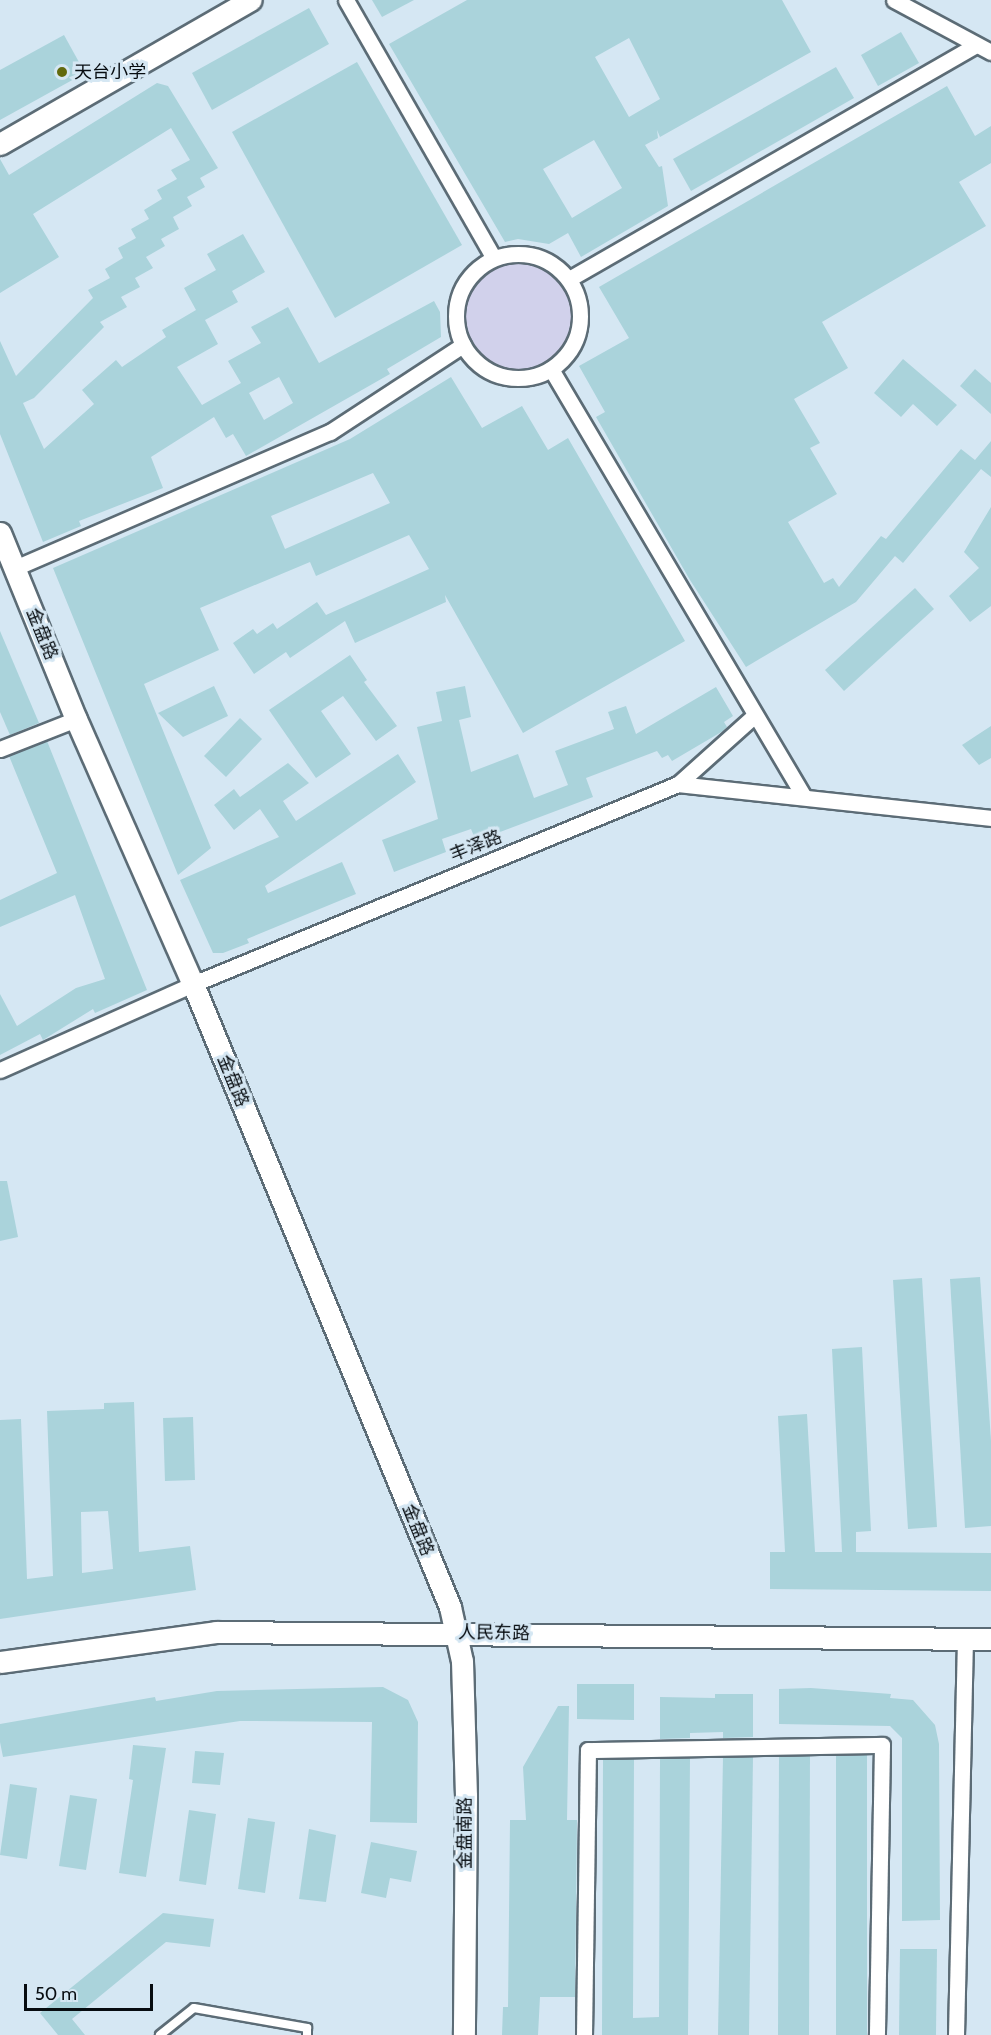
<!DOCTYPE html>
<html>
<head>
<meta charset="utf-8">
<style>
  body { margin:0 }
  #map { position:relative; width:991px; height:2035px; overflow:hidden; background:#d5e7f3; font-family:Cabin,"Noto Sans SC",sans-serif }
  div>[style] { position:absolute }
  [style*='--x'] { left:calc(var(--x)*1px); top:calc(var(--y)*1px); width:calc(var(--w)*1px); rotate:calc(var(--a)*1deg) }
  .green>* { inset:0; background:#d1d1eb }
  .round { border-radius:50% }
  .building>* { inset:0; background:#aad3db }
  .roads { filter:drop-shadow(2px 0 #5c6c76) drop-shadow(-2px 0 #5c6c76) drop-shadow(0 2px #5c6c76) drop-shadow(0 -2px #5c6c76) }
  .service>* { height:8px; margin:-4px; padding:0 4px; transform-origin:4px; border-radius:4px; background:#fff }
  .minor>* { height:15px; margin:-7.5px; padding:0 7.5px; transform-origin:7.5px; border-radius:7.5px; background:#fff }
  .minor>.ring { margin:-7.5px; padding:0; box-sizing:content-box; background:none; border:15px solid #fff; border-radius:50% }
  .secondary>* { height:21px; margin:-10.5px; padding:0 10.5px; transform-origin:10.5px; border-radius:10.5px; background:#fff }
  .dots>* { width:16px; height:16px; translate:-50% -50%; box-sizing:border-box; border:3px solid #d5e7f3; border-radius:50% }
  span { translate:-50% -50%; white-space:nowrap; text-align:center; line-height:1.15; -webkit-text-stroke:6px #d5e7f3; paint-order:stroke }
  .poi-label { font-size:18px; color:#070c10 }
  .left { translate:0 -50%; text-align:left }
  .street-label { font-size:18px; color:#070c10 }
  .scale { position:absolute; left:24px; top:1984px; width:129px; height:27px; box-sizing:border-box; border:3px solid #070c10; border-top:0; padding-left:8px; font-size:18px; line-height:21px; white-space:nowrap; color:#070c10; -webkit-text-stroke:4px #d5e7f3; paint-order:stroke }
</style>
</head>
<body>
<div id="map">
  <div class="green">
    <i class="round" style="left:456px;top:254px;width:124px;height:124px"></i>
  </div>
  <div class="building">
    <i style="clip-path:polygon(372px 0,414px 0,382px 17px)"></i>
    <i style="clip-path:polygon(evenodd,467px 0,782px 0,811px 52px,660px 137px,657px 130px,658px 138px,645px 145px,659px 167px,662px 166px,668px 206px,581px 257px,568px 233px,549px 244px,518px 239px,505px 242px,389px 44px,467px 0,629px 38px,660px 99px,629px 117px,595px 57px,629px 38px,467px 0,594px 140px,622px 188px,572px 218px,543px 169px,594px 140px)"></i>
    <i style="clip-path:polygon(309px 8px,329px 44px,212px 110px,192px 73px)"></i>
    <i style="clip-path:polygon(901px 32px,919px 63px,878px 86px,861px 55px)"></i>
    <i style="clip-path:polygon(64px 35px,85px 73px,0 120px,0 70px)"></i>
    <i style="clip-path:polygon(357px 62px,462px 245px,335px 318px,232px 132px)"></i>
    <i style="clip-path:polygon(836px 67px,854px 98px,691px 191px,673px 159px)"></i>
    <i style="clip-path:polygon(evenodd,157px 83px,168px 86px,218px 168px,200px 178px,205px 187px,187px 197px,192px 206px,173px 217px,179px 229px,161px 239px,165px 246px,146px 257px,153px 268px,135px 278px,140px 287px,121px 297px,127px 307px,100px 322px,104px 327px,34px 398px,23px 403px,44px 449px,94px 404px,82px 390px,116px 360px,122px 367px,166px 337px,162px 330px,196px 310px,184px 288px,216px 270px,207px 254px,243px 234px,265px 272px,232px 291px,238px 302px,205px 320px,218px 344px,177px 367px,202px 405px,241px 383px,228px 361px,261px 343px,251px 327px,288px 307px,319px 363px,434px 301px,440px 312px,441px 337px,387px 369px,390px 374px,246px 456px,233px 434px,226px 438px,214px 417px,151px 457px,163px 488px,79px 521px,81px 526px,43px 542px,0 434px,0 341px,16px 376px,93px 298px,88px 290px,110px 278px,105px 269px,123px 258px,118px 248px,136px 238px,131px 229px,149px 219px,144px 210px,162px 199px,157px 190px,177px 179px,171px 170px,190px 160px,171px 128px,33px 214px,59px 257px,0 293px,0 159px,9px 175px,157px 83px,279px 377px,293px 403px,264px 420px,249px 393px,279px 377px)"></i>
    <i style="clip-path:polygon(947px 86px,975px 136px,991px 126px,991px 163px,959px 182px,986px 226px,822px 322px,848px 368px,794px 399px,820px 443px,810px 448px,837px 494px,788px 522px,824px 583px,833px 578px,839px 587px,881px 536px,886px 539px,961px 449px,975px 460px,991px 441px,991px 477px,981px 469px,903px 563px,895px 556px,856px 602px,746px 667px,690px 580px,596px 417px,605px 412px,579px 366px,629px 338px,599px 287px)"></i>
    <i style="clip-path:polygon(903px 359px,957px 405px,937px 426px,913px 404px,901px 417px,874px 393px)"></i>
    <i style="clip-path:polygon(975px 369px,991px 383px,991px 414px,960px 386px)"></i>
    <i style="clip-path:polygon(evenodd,451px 377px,482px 428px,522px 406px,548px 450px,568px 438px,685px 641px,523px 733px,445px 595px,446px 602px,355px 643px,345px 621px,290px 658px,286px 652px,254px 674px,233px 643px,253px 629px,257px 634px,273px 623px,277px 629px,317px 602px,326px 615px,429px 569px,409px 535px,316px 576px,310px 562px,200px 608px,219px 650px,144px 684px,211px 848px,178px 875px,53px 568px,350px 439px,451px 377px,373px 473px,390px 503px,285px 549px,271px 516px,373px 473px)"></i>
    <i style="clip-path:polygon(991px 507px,991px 606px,970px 622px,949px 596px,979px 568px,964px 552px)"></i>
    <i style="clip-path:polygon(915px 588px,934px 609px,844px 691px,825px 670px)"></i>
    <i style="clip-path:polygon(0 631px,39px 723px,10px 735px,0 712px)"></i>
    <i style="clip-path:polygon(350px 655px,367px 680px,364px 682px,397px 726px,376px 741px,343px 696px,321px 711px,351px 754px,316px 778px,269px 710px)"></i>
    <i style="clip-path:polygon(214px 686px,228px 716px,183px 737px,158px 713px)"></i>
    <i style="clip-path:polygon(465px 686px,471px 717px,459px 720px,471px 772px,518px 754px,534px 798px,568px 785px,555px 751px,614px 729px,608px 712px,626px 706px,636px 734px,716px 687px,733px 716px,724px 722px,727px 727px,723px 731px,672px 761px,668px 755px,662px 758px,657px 751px,586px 778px,593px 797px,476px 841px,471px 829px,442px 839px,446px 852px,394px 872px,382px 840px,438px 819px,417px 727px,442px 721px,436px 692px)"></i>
    <i style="clip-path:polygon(240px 718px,262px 739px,226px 777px,204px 756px)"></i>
    <i style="clip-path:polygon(991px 726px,991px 758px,979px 765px,962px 745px)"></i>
    <i style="clip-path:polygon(47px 741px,147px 990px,95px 1013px,93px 1009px,43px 1040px,40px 1034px,0 1055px,0 994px,17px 1026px,76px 988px,105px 979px,75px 895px,0 927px,0 900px,57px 873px,9px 756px)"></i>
    <i style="clip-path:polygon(398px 754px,416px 782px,265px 886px,268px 893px,342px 862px,356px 894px,247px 939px,249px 943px,223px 953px,213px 953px,180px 880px,279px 837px,260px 809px,234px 830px,214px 805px,234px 789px,240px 797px,288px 763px,309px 783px,283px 801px,296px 821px)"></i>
    <i style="clip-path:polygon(0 1181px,7px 1181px,18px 1237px,0 1241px)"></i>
    <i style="clip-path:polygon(980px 1277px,991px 1441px,991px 1526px,965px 1528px,950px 1279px)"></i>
    <i style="clip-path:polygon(922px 1278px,937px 1527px,908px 1529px,893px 1280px)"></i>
    <i style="clip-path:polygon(862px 1347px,871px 1531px,856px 1532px,856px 1552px,991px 1553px,991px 1591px,770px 1589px,770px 1552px,785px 1552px,778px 1416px,807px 1414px,815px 1552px,842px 1552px,832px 1349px)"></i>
    <i style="clip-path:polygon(evenodd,134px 1402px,139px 1552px,190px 1546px,196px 1590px,0 1619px,0 1420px,21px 1419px,27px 1579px,53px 1576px,47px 1411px,104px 1409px,104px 1403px,134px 1402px,108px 1511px,113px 1569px,82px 1573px,81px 1512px,108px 1511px)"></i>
    <i style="clip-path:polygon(193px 1417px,195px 1480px,165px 1481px,163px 1418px)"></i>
    <i style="clip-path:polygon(577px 1684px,634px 1684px,634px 1720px,577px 1719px)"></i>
    <i style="clip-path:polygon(383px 1687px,408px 1700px,418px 1722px,417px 1823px,370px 1822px,372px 1722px,240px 1721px,3px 1757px,0 1742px,0 1724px,155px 1697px,156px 1701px,217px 1691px)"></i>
    <i style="clip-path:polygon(811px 1688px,891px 1694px,890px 1698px,913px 1700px,935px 1725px,939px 1744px,940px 1920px,902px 1921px,902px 1738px,890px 1726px,779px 1724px,779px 1689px)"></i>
    <i style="clip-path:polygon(715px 1694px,753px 1694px,753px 1737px,723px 1738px,723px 1732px,690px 1733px,690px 1738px,660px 1739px,660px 1697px,715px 1698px)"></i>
    <i style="clip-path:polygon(558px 1706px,569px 1706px,567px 1820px,577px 1820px,575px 1997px,540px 1997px,538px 2035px,502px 2035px,503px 2007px,508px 2007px,510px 1820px,526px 1820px,523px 1767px)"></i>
    <i style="clip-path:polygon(133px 1745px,166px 1748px,146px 1877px,119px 1873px,133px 1780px,129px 1779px)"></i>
    <i style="clip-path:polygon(195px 1751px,224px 1753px,220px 1785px,192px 1783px)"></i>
    <i style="clip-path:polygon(867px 1755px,867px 2035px,836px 2035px,836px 1756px)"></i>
    <i style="clip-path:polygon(779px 1756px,810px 1756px,809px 2035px,778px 2035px)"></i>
    <i style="clip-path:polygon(723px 1757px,753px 1757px,749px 2035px,718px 2035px)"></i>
    <i style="clip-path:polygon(690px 1758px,688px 2035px,602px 2035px,603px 1759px,634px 1759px,633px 2018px,659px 2017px,660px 1759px)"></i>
    <i style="clip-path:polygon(10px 1784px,37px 1788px,27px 1859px,0 1855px)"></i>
    <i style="clip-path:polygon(70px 1795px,97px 1799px,86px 1870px,59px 1866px)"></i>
    <i style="clip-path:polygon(189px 1810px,216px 1814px,206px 1885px,179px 1881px)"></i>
    <i style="clip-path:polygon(248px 1818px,275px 1822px,265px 1893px,238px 1889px)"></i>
    <i style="clip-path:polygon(309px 1829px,336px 1835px,326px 1902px,299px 1899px)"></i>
    <i style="clip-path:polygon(371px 1842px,417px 1851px,411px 1882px,390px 1878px,386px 1898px,361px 1893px)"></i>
    <i style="clip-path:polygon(163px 1913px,214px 1919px,210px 1947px,166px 1942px,72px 2019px,85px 2035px,58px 2035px,40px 2013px)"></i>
    <i style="clip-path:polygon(900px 1949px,937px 1949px,936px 2035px,899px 2035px)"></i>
  </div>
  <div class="roads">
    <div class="service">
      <i style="--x:160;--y:2035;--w:43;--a:-38.5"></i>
      <i style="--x:194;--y:2008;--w:115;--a:10"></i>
      <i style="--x:307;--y:2028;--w:7;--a:90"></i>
    </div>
    <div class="minor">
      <i style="--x:346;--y:0;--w:297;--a:60.2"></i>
      <i style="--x:894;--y:0;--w:110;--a:28.2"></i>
      <i class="ring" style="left:456px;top:254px;width:109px;height:109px"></i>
      <i style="--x:569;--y:279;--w:469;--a:-29.9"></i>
      <i style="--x:551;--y:369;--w:497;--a:59.4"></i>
      <i style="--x:15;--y:568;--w:343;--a:-23.4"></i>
      <i style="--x:330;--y:432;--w:159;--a:-33.2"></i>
      <i style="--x:0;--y:749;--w:82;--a:-21.5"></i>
      <i style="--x:678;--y:784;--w:103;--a:-41.9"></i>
      <i style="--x:0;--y:1070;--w:211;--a:-24"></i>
      <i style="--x:193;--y:984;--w:525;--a:-22.41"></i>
      <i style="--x:678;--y:784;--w:315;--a:6.2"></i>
      <i style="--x:584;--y:2035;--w:285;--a:-89.2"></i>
      <i style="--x:588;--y:1750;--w:294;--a:-1"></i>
      <i style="--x:882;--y:1745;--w:290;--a:91"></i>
      <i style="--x:956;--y:2035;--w:396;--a:-88.7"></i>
    </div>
    <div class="secondary">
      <i style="--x:0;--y:144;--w:289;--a:-29.9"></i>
      <i style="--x:0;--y:533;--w:201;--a:67.8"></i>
      <i style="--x:76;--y:719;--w:290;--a:66.2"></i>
      <i style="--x:193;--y:984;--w:674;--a:67.58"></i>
      <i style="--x:450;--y:1607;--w:55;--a:77.5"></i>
      <i style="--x:462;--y:1661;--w:135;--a:88.3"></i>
      <i style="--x:466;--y:1796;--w:239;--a:90.5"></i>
      <i style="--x:0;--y:1662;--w:218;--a:-7.9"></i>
      <i style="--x:216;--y:1632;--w:775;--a:0.52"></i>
    </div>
  </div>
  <div class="dots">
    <i style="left:62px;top:72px;background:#626a0e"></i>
  </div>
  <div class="poi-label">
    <span class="left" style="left:74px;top:72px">天台小学</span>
  </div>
  <div class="street-label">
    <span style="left:42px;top:634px;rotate:68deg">金盘路</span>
    <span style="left:476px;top:846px;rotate:-22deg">丰泽路</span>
    <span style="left:233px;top:1081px;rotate:68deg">金盘路</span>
    <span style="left:418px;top:1530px;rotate:68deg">金盘路</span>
    <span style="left:494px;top:1633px;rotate:1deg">人民东路</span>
    <span style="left:465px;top:1833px;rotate:-90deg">金盘南路</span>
  </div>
  <div class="scale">50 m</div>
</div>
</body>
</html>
